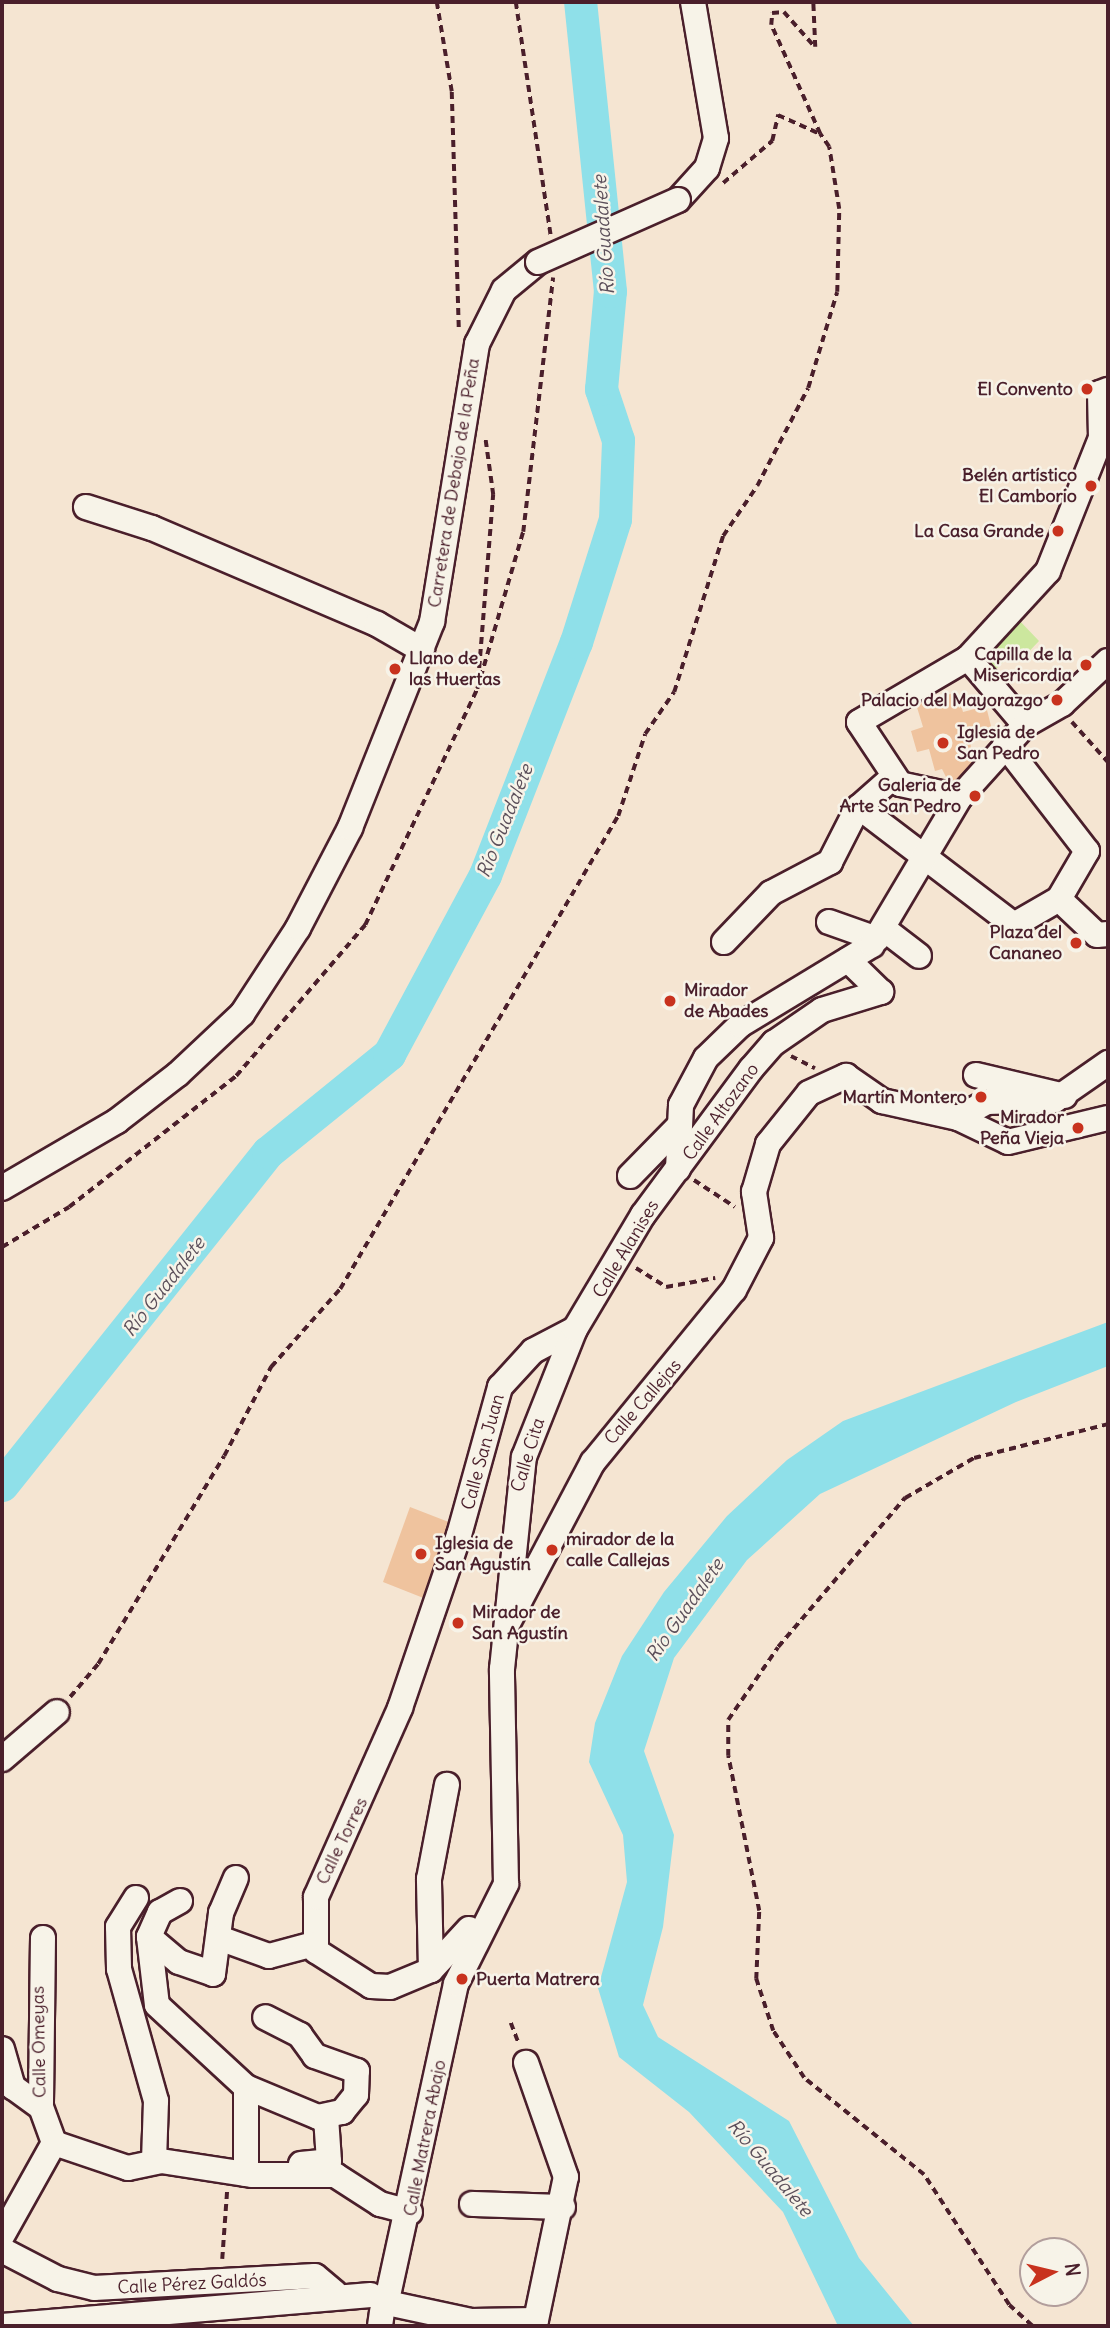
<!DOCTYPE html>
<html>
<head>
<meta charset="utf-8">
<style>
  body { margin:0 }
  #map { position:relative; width:1110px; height:2328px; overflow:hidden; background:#f5e5d2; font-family:Delius,sans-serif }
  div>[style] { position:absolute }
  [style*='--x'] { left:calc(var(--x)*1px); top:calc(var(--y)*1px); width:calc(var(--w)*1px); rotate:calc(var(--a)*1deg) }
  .green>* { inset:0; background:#cce79e }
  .water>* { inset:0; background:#8fe0e9 }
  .river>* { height:33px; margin:-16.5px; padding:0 16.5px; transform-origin:16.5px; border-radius:16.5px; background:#8fe0e9 }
  .building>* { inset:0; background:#efc39e }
  .path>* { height:3.5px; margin-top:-1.75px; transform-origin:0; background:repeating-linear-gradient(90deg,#4a1f2b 0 7px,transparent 0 12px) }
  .roads { filter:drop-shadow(2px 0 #4a1f2b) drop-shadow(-2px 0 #4a1f2b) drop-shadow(0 2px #4a1f2b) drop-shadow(0 -2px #4a1f2b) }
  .minor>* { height:24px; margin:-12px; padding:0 12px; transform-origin:12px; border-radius:12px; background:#f7f3e8 }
  .bridges { filter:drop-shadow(2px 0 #4a1f2b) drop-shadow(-2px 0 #4a1f2b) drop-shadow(0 2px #4a1f2b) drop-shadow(0 -2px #4a1f2b) }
  .minor-bridge>* { height:24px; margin:-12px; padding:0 12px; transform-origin:12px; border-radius:12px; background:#f7f3e8 }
  .dots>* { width:19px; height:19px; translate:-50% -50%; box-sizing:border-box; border:4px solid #f7f3e8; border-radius:50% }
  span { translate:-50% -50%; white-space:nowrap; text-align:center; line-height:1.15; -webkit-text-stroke:5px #f7f3e8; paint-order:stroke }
  .poi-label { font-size:18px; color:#4a1f2b; font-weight:700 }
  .right { translate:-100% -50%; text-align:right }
  .left { translate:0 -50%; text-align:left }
  .street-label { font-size:18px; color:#4a1f2b }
  .water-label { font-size:19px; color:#5b4f5a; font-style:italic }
  .frame { position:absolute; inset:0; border:4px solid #4a1f2b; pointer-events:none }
  .north { position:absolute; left:1019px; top:2237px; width:70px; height:70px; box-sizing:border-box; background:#f7f3e8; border:2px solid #b29e9c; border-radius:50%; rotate:83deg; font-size:19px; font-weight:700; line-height:28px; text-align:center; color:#4a1f2b }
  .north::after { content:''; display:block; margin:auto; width:24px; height:32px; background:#c8321e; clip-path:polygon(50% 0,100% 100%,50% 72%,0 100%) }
</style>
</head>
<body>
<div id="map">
  <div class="green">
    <i style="clip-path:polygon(1018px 619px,1039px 641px,1019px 662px,1011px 654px,991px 674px,977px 659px)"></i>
  </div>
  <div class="water">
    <i style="clip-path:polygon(1108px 1322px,1108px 1366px,1016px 1402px,820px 1494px,747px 1560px,674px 1658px,644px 1751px,674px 1835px,663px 1927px,643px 2005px,658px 2037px,789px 2121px,859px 2258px,914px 2326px,838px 2326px,783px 2212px,689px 2112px,619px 2057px,598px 1988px,627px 1882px,623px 1835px,589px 1762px,595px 1723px,622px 1656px,664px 1592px,727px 1516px,787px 1460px,843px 1421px)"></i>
  </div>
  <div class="river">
    <i style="--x:2;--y:1485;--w:426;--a:-51.4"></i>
    <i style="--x:268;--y:1152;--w:156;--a:-39"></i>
    <i style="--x:389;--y:1054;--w:203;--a:-61.8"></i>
    <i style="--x:485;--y:875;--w:250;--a:-68.7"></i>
    <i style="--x:576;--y:642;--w:129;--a:-72.4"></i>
    <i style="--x:615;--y:519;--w:79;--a:-87.8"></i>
    <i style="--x:618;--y:440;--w:54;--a:-108.4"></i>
    <i style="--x:601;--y:389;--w:98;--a:-84.8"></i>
    <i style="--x:610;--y:291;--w:291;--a:-95.9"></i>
  </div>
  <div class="building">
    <i style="clip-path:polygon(957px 692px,963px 712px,986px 706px,992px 730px,970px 737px,973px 777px,951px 787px,942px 769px,935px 771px,929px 749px,917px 752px,911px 731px,923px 727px,916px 704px)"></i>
    <i style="clip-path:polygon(410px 1507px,459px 1526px,431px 1601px,383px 1582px)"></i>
  </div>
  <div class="path">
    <i style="--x:437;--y:2;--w:91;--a:80.5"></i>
    <i style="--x:452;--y:92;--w:239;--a:88.3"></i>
    <i style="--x:516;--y:2;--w:236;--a:81.5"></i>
    <i style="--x:723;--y:183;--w:65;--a:-40.6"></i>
    <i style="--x:772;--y:141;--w:27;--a:-77"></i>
    <i style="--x:778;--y:115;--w:46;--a:24.3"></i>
    <i style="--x:820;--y:134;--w:120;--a:-114.2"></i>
    <i style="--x:771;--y:25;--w:12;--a:-85"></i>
    <i style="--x:772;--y:13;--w:12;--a:-5"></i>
    <i style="--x:784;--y:12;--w:47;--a:48.5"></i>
    <i style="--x:815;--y:47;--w:45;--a:-92.5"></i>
    <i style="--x:478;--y:680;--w:186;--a:-85.4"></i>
    <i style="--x:493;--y:495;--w:59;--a:-97.9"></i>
    <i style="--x:1072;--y:722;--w:54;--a:48"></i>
    <i style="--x:791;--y:1056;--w:27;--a:27"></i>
    <i style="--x:694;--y:1180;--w:49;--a:33.4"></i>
    <i style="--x:2;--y:1247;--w:78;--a:-30.8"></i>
    <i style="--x:69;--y:1207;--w:212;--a:-38.1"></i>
    <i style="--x:236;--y:1076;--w:199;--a:-49.5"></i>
    <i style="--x:365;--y:925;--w:261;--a:-64.6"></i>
    <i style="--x:477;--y:689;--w:164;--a:-73.7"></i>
    <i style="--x:523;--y:532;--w:256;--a:-83.3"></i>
    <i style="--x:636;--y:1268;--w:36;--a:32"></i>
    <i style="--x:666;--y:1287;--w:50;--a:-10.4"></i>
    <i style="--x:70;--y:1697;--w:43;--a:-49.7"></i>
    <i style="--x:98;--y:1664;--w:243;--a:-58.8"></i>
    <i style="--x:224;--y:1456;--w:101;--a:-62.2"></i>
    <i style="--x:271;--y:1367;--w:104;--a:-48.5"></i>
    <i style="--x:340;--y:1289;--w:549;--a:-59.56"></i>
    <i style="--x:618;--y:816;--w:86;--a:-71.8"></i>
    <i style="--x:645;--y:734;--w:51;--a:-55.4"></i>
    <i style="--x:674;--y:692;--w:164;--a:-72.6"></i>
    <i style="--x:723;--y:536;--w:60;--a:-55.8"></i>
    <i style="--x:757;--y:486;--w:110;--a:-62.5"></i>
    <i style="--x:808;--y:388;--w:100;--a:-73.2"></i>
    <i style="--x:837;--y:292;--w:83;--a:-88.6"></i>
    <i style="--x:839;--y:209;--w:63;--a:-99.2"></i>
    <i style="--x:829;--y:147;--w:16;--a:-125"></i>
    <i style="--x:511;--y:2023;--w:22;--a:69"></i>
    <i style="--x:222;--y:2259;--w:69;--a:-85.9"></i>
    <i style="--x:1032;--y:2326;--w:31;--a:-138"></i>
    <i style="--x:1009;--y:2305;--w:155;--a:-123.2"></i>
    <i style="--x:924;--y:2175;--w:154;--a:-141.1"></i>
    <i style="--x:804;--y:2078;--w:56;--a:-123.4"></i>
    <i style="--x:773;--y:2031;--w:55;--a:-108.1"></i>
    <i style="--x:756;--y:1979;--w:68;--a:-87.5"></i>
    <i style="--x:759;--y:1911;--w:158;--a:-101.3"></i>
    <i style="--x:728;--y:1756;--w:36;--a:-90"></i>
    <i style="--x:728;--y:1720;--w:88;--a:-55.6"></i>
    <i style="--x:778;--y:1647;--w:196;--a:-49.6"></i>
    <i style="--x:905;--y:1498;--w:80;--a:-30.1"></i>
    <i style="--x:974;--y:1458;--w:138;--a:-14.2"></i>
  </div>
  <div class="roads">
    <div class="minor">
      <i style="--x:678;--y:200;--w:43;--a:-47.8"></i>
      <i style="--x:707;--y:168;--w:31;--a:-73"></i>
      <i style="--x:716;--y:138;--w:138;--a:-99.6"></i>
      <i style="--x:86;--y:507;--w:69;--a:17.7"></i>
      <i style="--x:152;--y:528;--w:245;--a:23.1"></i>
      <i style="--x:377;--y:624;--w:52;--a:30"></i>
      <i style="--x:968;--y:658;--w:88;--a:49.6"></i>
      <i style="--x:1005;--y:745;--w:134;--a:52.3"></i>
      <i style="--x:1087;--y:851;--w:56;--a:120.3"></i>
      <i style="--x:960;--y:797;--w:61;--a:-167.8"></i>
      <i style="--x:900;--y:784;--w:74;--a:-123.5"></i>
      <i style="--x:859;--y:722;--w:126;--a:-30.4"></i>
      <i style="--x:968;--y:658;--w:118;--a:-47.4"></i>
      <i style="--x:1048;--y:571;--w:143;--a:-68.3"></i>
      <i style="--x:1101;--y:438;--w:45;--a:-91.3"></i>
      <i style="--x:1100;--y:393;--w:9;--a:-21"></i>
      <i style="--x:859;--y:807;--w:195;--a:37.3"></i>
      <i style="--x:1014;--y:925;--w:52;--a:-30"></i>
      <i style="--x:1059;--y:899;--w:52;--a:43.5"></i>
      <i style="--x:1097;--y:935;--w:11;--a:-5"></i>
      <i style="--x:829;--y:922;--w:51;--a:19.5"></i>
      <i style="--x:884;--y:929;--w:44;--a:37.6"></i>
      <i style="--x:724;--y:942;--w:68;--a:-46.2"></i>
      <i style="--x:771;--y:893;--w:67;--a:-27.7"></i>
      <i style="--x:830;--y:862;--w:59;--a:-63"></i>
      <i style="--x:857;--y:809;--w:48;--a:-41.6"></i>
      <i style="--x:976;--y:1075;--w:91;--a:13.3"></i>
      <i style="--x:958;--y:1118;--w:33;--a:-29"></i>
      <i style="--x:987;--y:1102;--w:68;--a:-1.7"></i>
      <i style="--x:1055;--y:1100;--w:65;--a:-34.9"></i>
      <i style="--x:678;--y:1169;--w:64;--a:-87.3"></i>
      <i style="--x:681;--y:1105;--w:53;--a:-62"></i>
      <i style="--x:706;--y:1058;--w:47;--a:-44.1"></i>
      <i style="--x:740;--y:1025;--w:154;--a:-31.2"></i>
      <i style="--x:872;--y:945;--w:172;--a:-59.3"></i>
      <i style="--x:960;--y:797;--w:97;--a:-47.9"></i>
      <i style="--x:1025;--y:725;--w:43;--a:-29.6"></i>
      <i style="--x:1062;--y:704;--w:63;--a:-43.1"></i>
      <i style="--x:630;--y:1176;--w:69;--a:-45.6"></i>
      <i style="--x:2;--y:1188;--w:133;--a:-30.2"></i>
      <i style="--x:117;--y:1121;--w:77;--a:-37.6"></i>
      <i style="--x:178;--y:1074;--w:88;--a:-43.2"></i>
      <i style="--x:242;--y:1014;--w:103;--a:-56.9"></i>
      <i style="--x:298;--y:928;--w:113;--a:-62.5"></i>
      <i style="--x:350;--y:828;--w:222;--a:-68.3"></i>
      <i style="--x:432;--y:622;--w:282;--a:-80.8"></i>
      <i style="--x:477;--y:344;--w:60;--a:-63.4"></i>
      <i style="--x:504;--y:290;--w:44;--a:-39.5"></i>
      <i style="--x:509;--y:1621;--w:180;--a:-62.2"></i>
      <i style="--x:593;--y:1462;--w:222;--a:-50.7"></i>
      <i style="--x:734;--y:1290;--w:59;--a:-62.6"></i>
      <i style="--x:761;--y:1238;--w:47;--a:-98.7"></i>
      <i style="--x:754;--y:1192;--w:50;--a:-73.7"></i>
      <i style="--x:768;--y:1144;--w:65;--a:-51.2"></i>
      <i style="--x:809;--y:1093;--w:41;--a:-24.7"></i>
      <i style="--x:846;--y:1076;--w:44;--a:34.8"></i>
      <i style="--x:882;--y:1101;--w:78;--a:12.6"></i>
      <i style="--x:958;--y:1118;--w:55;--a:25.6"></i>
      <i style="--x:1008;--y:1142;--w:103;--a:-13.5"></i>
      <i style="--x:2;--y:1759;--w:72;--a:-40.5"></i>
      <i style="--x:136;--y:1898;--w:34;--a:122"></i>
      <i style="--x:118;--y:1927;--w:42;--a:88.6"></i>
      <i style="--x:119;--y:1969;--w:137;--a:74.3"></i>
      <i style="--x:156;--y:2101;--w:61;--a:91.9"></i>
      <i style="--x:180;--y:1901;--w:23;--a:151"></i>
      <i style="--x:160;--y:1912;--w:27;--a:114"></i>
      <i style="--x:149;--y:1937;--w:68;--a:83.3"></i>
      <i style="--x:157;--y:2005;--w:121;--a:42.7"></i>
      <i style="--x:246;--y:2087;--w:87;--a:90"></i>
      <i style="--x:469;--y:1929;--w:56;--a:132.8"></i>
      <i style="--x:431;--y:1970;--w:44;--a:157.5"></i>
      <i style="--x:390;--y:1987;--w:19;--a:-177"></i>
      <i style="--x:371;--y:1986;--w:65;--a:-147.5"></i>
      <i style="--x:316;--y:1951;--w:54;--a:-90"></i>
      <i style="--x:316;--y:1897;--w:207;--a:-66"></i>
      <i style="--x:400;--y:1708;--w:183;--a:-71.2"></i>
      <i style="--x:459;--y:1535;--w:154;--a:-74.5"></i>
      <i style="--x:500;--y:1387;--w:49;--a:-47.5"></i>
      <i style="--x:533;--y:1351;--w:47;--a:-27.6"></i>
      <i style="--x:149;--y:1937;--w:39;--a:40"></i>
      <i style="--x:179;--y:1962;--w:36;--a:19"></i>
      <i style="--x:213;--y:1974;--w:62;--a:-82.5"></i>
      <i style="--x:221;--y:1913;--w:38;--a:-67"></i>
      <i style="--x:43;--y:1938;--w:169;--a:90.7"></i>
      <i style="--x:41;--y:2107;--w:38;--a:70"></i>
      <i style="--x:219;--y:1938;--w:53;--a:19.8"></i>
      <i style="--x:269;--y:1956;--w:47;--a:-14.9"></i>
      <i style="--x:431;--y:1970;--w:91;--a:-91.3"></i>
      <i style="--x:429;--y:1879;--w:96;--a:-79.2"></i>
      <i style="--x:2;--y:2049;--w:40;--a:74"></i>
      <i style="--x:13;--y:2087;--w:34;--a:36"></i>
      <i style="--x:246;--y:2087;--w:78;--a:22.6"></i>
      <i style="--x:318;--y:2117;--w:25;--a:-12"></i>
      <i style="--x:342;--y:2112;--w:22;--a:-51"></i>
      <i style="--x:356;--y:2095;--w:24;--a:-88"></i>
      <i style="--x:357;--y:2071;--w:45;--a:-160.3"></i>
      <i style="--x:315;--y:2056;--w:26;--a:-126"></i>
      <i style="--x:300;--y:2035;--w:39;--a:-153"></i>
      <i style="--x:54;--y:2143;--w:78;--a:18.7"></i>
      <i style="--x:128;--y:2168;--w:34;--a:-12"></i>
      <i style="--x:161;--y:2161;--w:93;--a:8.7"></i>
      <i style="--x:253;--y:2175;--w:82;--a:0"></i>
      <i style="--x:335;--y:2175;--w:54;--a:32.8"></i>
      <i style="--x:380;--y:2204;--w:31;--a:15"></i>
      <i style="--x:301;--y:2164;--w:28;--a:-6"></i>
      <i style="--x:329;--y:2161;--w:44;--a:-93.9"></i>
      <i style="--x:472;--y:2204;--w:91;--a:1.9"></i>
      <i style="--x:2;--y:2236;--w:107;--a:-60.8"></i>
      <i style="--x:2;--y:2250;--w:63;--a:27.4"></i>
      <i style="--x:58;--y:2279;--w:37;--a:14"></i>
      <i style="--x:94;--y:2288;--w:221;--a:-3.1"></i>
      <i style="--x:315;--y:2276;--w:26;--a:40"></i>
      <i style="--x:389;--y:2291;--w:314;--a:-77.7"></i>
      <i style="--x:456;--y:1984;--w:112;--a:-63.4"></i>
      <i style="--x:506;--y:1884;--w:215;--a:-91.1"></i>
      <i style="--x:502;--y:1669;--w:213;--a:-84.1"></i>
      <i style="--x:524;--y:1457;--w:138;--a:-68.3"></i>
      <i style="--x:575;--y:1329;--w:133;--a:-59.2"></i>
      <i style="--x:643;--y:1215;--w:182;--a:-53.5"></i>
      <i style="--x:751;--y:1069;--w:35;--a:-49"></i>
      <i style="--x:774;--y:1043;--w:58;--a:-34.5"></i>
      <i style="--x:822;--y:1010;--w:62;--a:-17"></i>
      <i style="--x:881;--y:992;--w:46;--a:-135.9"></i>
      <i style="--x:392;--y:2304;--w:81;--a:12.1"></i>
      <i style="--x:471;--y:2321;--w:65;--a:-0.9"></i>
      <i style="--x:536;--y:2320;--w:146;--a:-78.2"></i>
      <i style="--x:566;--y:2177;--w:121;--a:-109.3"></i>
      <i style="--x:2;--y:2326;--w:370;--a:-4.8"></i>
      <i style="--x:380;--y:2326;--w:15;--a:-82"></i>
    </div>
  </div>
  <div class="bridges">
    <div class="minor-bridge">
      <i style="--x:538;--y:262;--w:153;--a:-23.9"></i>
    </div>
  </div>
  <div class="dots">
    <i style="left:1087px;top:389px;background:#c8321e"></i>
    <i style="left:1091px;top:486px;background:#c8321e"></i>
    <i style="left:1058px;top:531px;background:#c8321e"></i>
    <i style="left:1086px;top:665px;background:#c8321e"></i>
    <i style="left:395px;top:669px;background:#c8321e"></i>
    <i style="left:1057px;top:700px;background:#c8321e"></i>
    <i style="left:943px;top:743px;background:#c8321e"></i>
    <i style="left:975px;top:796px;background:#c8321e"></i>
    <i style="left:1076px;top:943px;background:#c8321e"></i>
    <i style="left:670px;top:1001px;background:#c8321e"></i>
    <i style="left:981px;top:1097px;background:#c8321e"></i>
    <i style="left:1078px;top:1128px;background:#c8321e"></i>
    <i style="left:552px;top:1550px;background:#c8321e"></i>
    <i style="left:421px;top:1554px;background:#c8321e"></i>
    <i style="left:458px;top:1623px;background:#c8321e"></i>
    <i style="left:462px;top:1979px;background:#c8321e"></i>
  </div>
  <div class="poi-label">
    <span class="right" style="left:1073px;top:389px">El Convento</span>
    <span class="right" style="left:1077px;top:486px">Belén artístico<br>El Camborio</span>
    <span class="right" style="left:1044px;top:531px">La Casa Grande</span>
    <span class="right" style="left:1072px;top:665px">Capilla de la<br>Misericordia</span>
    <span class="left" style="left:409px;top:669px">Llano de<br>las Huertas</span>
    <span class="right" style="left:1043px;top:700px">Palacio del Mayorazgo</span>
    <span class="left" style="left:957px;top:743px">Iglesia de<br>San Pedro</span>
    <span class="right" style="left:961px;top:796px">Galeria de<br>Arte San Pedro</span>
    <span class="right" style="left:1062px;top:943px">Plaza del<br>Cananeo</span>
    <span class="left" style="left:684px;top:1001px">Mirador<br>de Abades</span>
    <span class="right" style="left:967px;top:1097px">Martín Montero</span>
    <span class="right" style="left:1064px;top:1128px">Mirador<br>Peña Vieja</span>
    <span class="left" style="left:566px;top:1550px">mirador de la<br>calle Callejas</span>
    <span class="left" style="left:435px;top:1554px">Iglesia de<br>San Agustín</span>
    <span class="left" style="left:472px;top:1623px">Mirador de<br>San Agustín</span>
    <span class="left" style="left:476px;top:1979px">Puerta Matrera</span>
  </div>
  <div class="street-label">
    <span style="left:454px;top:483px;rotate:-81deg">Carretera de Debajo de la Peña</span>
    <span style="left:721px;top:1112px;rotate:-54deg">Calle Altozano</span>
    <span style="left:626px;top:1249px;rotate:-59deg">Calle Alanises</span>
    <span style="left:643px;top:1402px;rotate:-49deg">Calle Callejas</span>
    <span style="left:483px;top:1452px;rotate:-75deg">Calle San Juan</span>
    <span style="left:528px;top:1455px;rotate:-73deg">Calle Cita</span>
    <span style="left:342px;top:1841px;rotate:-64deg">Calle Torres</span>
    <span style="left:39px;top:2042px;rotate:-91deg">Calle Omeyas</span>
    <span style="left:425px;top:2138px;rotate:-79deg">Calle Matrera Abajo</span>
    <span style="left:192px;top:2284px;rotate:-3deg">Calle Pérez Galdós</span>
  </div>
  <div class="water-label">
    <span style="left:604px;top:235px;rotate:-94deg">Río Guadalete</span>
    <span style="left:505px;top:821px;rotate:-68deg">Río Guadalete</span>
    <span style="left:164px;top:1287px;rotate:-52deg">Río Guadalete</span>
    <span style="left:685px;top:1610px;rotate:-55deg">Río Guadalete</span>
    <span style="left:770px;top:2168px;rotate:50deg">Río Guadalete</span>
  </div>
  <div class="frame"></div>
  <div class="north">N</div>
</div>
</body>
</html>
